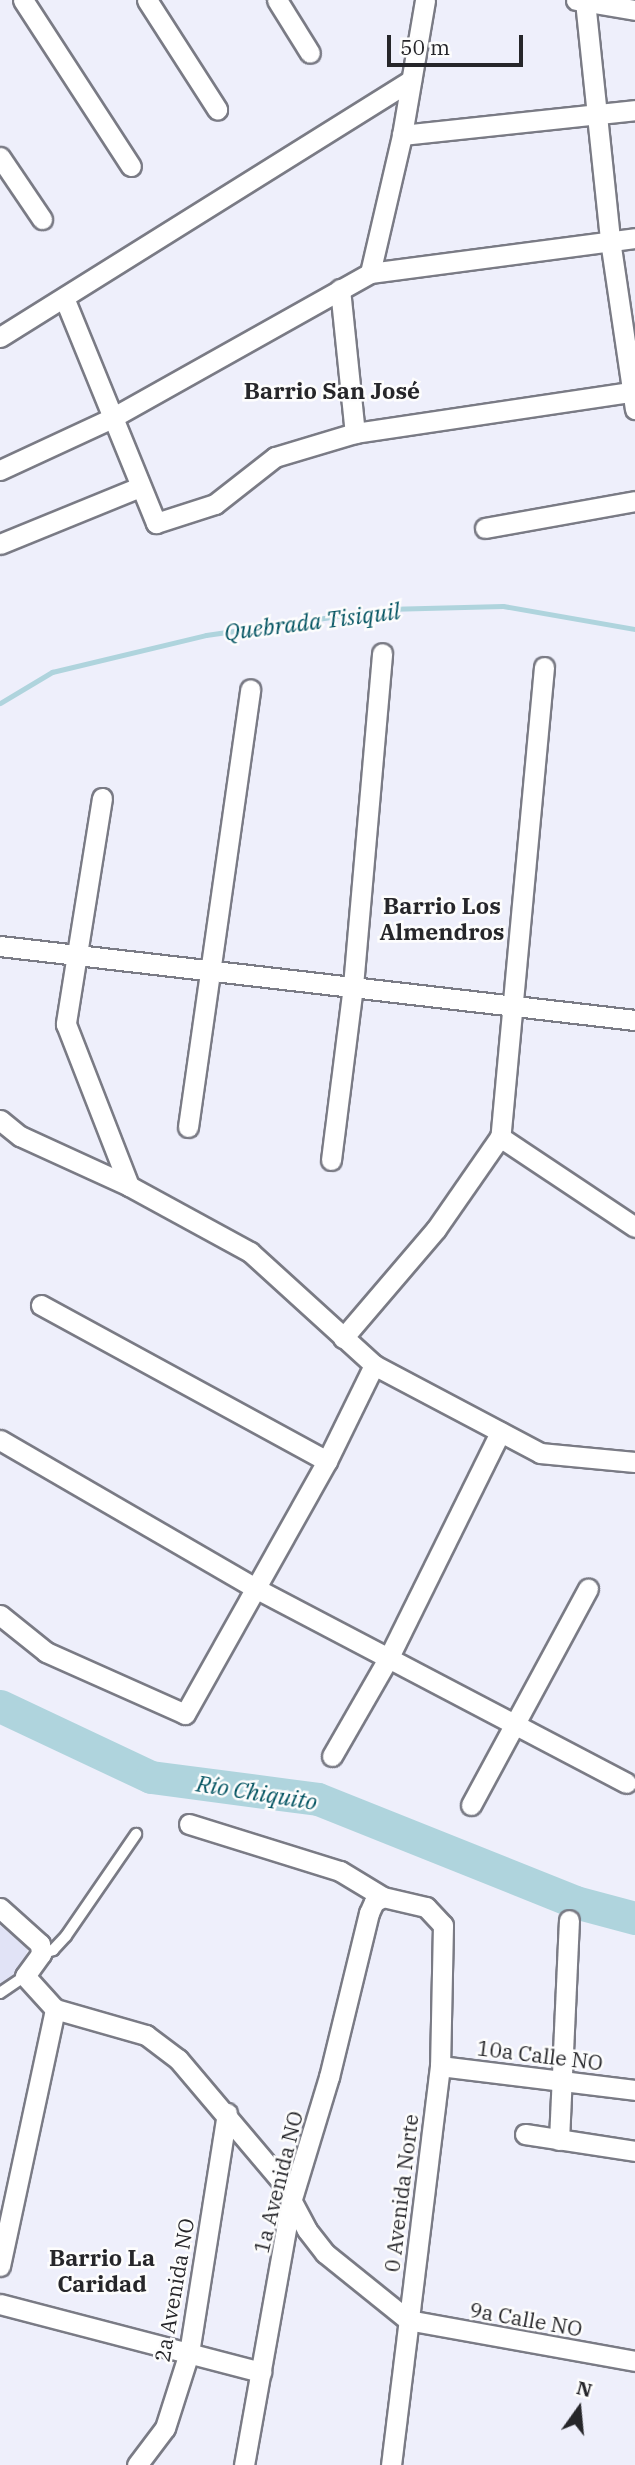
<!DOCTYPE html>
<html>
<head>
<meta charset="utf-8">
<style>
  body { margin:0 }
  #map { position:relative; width:635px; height:2465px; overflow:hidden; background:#eeeffb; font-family:"IBM Plex Serif",serif }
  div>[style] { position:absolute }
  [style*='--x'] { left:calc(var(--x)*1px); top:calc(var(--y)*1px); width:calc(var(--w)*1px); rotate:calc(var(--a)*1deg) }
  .built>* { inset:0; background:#e1e3f6 }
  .stream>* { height:5px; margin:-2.5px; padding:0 2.5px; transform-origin:2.5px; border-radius:2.5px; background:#afd4dd }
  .river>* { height:33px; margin:-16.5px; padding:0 16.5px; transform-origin:16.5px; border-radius:16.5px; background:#afd4dd }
  .roads { filter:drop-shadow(2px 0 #7a7b85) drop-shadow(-2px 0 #7a7b85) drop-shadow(0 2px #7a7b85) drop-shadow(0 -2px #7a7b85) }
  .lane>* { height:10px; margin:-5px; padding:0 5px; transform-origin:5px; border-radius:5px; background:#fff }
  .street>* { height:19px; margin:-9.5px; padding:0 9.5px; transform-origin:9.5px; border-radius:9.5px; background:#fff }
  span { translate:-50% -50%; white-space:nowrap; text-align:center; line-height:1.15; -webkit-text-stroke:5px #fdfdfd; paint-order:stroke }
  .street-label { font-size:21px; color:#26262a }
  .neighbourhood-label { font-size:23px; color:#26262a; font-weight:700 }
  .water-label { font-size:23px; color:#005260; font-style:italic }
  .north { position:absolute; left:544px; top:2374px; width:70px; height:70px; -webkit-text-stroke:5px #fdfdfd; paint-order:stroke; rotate:15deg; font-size:19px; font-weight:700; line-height:28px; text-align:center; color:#26262a }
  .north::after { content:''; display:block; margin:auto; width:24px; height:32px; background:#26262a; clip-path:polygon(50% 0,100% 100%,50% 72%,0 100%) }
  .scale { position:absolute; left:387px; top:35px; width:136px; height:32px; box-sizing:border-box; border:4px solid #26262a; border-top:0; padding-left:9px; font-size:21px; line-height:24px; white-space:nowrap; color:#26262a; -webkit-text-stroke:5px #fdfdfd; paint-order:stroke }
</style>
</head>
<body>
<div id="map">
  <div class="built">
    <i style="clip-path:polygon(0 1925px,28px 1949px,19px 1973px,0 1986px)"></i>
  </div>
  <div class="stream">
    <i style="--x:0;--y:703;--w:61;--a:-30.8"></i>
    <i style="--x:52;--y:672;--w:158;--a:-13.5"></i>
    <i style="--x:206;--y:635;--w:182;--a:-8.2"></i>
    <i style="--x:386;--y:609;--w:117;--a:-1.5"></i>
    <i style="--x:503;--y:606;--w:134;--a:9.9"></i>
  </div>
  <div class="river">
    <i style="--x:0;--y:1706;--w:167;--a:25.2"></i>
    <i style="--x:151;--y:1777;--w:168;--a:7.5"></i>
    <i style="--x:318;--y:1799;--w:277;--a:21.8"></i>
    <i style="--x:575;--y:1902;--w:62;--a:14.9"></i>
  </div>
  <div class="roads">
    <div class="lane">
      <i style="--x:41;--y:1954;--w:13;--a:-18"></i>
      <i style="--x:53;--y:1950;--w:19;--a:-47"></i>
      <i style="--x:66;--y:1936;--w:124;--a:-55.5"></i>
      <i style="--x:0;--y:1993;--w:30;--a:-34"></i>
    </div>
    <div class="street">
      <i style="--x:23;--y:0;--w:198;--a:57"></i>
      <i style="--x:147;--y:0;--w:130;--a:57.3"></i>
      <i style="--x:277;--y:0;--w:62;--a:58.1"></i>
      <i style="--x:576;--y:0;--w:60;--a:9.6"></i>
      <i style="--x:585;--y:1;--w:240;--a:84"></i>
      <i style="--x:610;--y:240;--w:171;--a:81.6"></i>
      <i style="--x:402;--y:135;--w:234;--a:-6.1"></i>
      <i style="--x:0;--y:157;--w:75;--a:55.9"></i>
      <i style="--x:370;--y:273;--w:142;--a:-76.9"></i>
      <i style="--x:402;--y:135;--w:137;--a:-80.3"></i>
      <i style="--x:340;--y:289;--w:145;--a:84.1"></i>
      <i style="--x:65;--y:300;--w:241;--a:67.8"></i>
      <i style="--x:156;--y:523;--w:62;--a:-17.9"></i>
      <i style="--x:215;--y:504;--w:76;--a:-38.1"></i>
      <i style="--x:275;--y:457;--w:84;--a:-16.7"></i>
      <i style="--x:355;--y:433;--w:283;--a:-8.5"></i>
      <i style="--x:0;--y:337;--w:485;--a:-32"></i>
      <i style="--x:0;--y:470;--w:121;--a:-24.9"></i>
      <i style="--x:110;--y:419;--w:298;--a:-29.3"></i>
      <i style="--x:370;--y:273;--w:267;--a:-7.5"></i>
      <i style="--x:485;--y:528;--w:152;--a:-10.2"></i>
      <i style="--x:0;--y:544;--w:151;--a:-22.2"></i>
      <i style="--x:544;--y:667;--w:472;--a:95.3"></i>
      <i style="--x:500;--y:1137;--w:162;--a:33.7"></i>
      <i style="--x:102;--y:798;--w:229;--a:99.1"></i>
      <i style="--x:66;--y:1024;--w:174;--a:68.7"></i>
      <i style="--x:0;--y:946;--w:639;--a:6.65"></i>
      <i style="--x:0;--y:1120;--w:26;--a:39"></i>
      <i style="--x:20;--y:1136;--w:120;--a:24.6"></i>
      <i style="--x:129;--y:1186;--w:138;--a:28.6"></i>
      <i style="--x:250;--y:1252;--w:168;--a:42.3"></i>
      <i style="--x:374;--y:1365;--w:188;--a:27.9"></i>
      <i style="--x:540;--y:1453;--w:95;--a:5.4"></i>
      <i style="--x:188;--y:1127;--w:442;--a:-81.9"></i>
      <i style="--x:331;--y:1160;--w:175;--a:-82.8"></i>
      <i style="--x:353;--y:986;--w:334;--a:-85"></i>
      <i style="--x:41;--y:1305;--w:326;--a:28.6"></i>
      <i style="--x:343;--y:1338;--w:143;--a:-49.5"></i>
      <i style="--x:436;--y:1229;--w:112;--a:-55.2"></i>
      <i style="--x:0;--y:1440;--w:297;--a:30.1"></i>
      <i style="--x:257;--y:1589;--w:417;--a:27.7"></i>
      <i style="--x:0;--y:1615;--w:59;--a:38.8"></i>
      <i style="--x:46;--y:1652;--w:152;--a:24"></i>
      <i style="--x:185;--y:1714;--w:290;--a:-60.7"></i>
      <i style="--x:327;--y:1461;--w:107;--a:-63.9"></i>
      <i style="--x:332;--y:1756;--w:114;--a:-60.1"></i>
      <i style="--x:389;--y:1657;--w:251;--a:-63.7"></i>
      <i style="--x:471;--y:1805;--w:246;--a:-61.6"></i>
      <i style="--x:189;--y:1824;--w:158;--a:17.3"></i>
      <i style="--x:340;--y:1871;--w:50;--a:31.2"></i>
      <i style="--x:0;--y:1908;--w:54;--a:42"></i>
      <i style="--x:40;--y:1944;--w:10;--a:84"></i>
      <i style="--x:41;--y:1954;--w:27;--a:126"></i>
      <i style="--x:25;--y:1976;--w:45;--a:47.7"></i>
      <i style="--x:55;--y:2009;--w:95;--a:15.9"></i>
      <i style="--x:146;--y:2035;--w:40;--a:37"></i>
      <i style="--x:178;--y:2059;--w:160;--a:49.8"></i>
      <i style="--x:281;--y:2181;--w:55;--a:62"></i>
      <i style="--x:307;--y:2230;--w:29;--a:52"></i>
      <i style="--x:325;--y:2253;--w:107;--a:38.9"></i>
      <i style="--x:408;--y:2320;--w:231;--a:10.2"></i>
      <i style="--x:440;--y:2066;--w:196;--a:7"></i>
      <i style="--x:525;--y:2134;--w:111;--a:8.8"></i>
      <i style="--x:559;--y:2140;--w:220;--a:-87.4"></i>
      <i style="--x:0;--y:2266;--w:263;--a:-77.9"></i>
      <i style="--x:0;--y:2304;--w:270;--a:14.6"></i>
      <i style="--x:137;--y:2465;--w:46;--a:-52.9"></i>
      <i style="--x:165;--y:2428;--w:79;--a:-72.3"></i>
      <i style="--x:189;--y:2353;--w:243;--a:-81"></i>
      <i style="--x:244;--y:2465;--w:267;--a:-79.9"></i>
      <i style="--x:291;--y:2202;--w:131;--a:-73.1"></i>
      <i style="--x:329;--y:2077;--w:169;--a:-76.3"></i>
      <i style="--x:369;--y:1913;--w:12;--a:-66"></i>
      <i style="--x:374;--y:1902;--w:10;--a:-29"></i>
      <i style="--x:383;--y:1897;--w:44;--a:13.1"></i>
      <i style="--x:426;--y:1907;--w:25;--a:47"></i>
      <i style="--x:443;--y:1925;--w:141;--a:91.2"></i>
      <i style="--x:440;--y:2066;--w:402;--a:97"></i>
    </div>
  </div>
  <div class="street-label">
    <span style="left:540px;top:2055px;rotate:7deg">10a Calle NO</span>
    <span style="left:278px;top:2182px;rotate:-76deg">1a Avenida NO</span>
    <span style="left:401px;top:2193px;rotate:-83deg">0 Avenida Norte</span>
    <span style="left:174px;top:2290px;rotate:-80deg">2a Avenida NO</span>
    <span style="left:526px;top:2319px;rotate:10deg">9a Calle NO</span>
  </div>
  <div class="neighbourhood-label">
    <span style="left:332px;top:390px">Barrio San José</span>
    <span style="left:442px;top:918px">Barrio Los<br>Almendros</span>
    <span style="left:102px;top:2270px">Barrio La<br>Caridad</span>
  </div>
  <div class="water-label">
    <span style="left:312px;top:621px;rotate:-7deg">Quebrada Tisiquil</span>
    <span style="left:257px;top:1792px;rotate:9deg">Río Chiquito</span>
  </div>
  <div class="north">N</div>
  <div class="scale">50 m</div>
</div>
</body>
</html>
